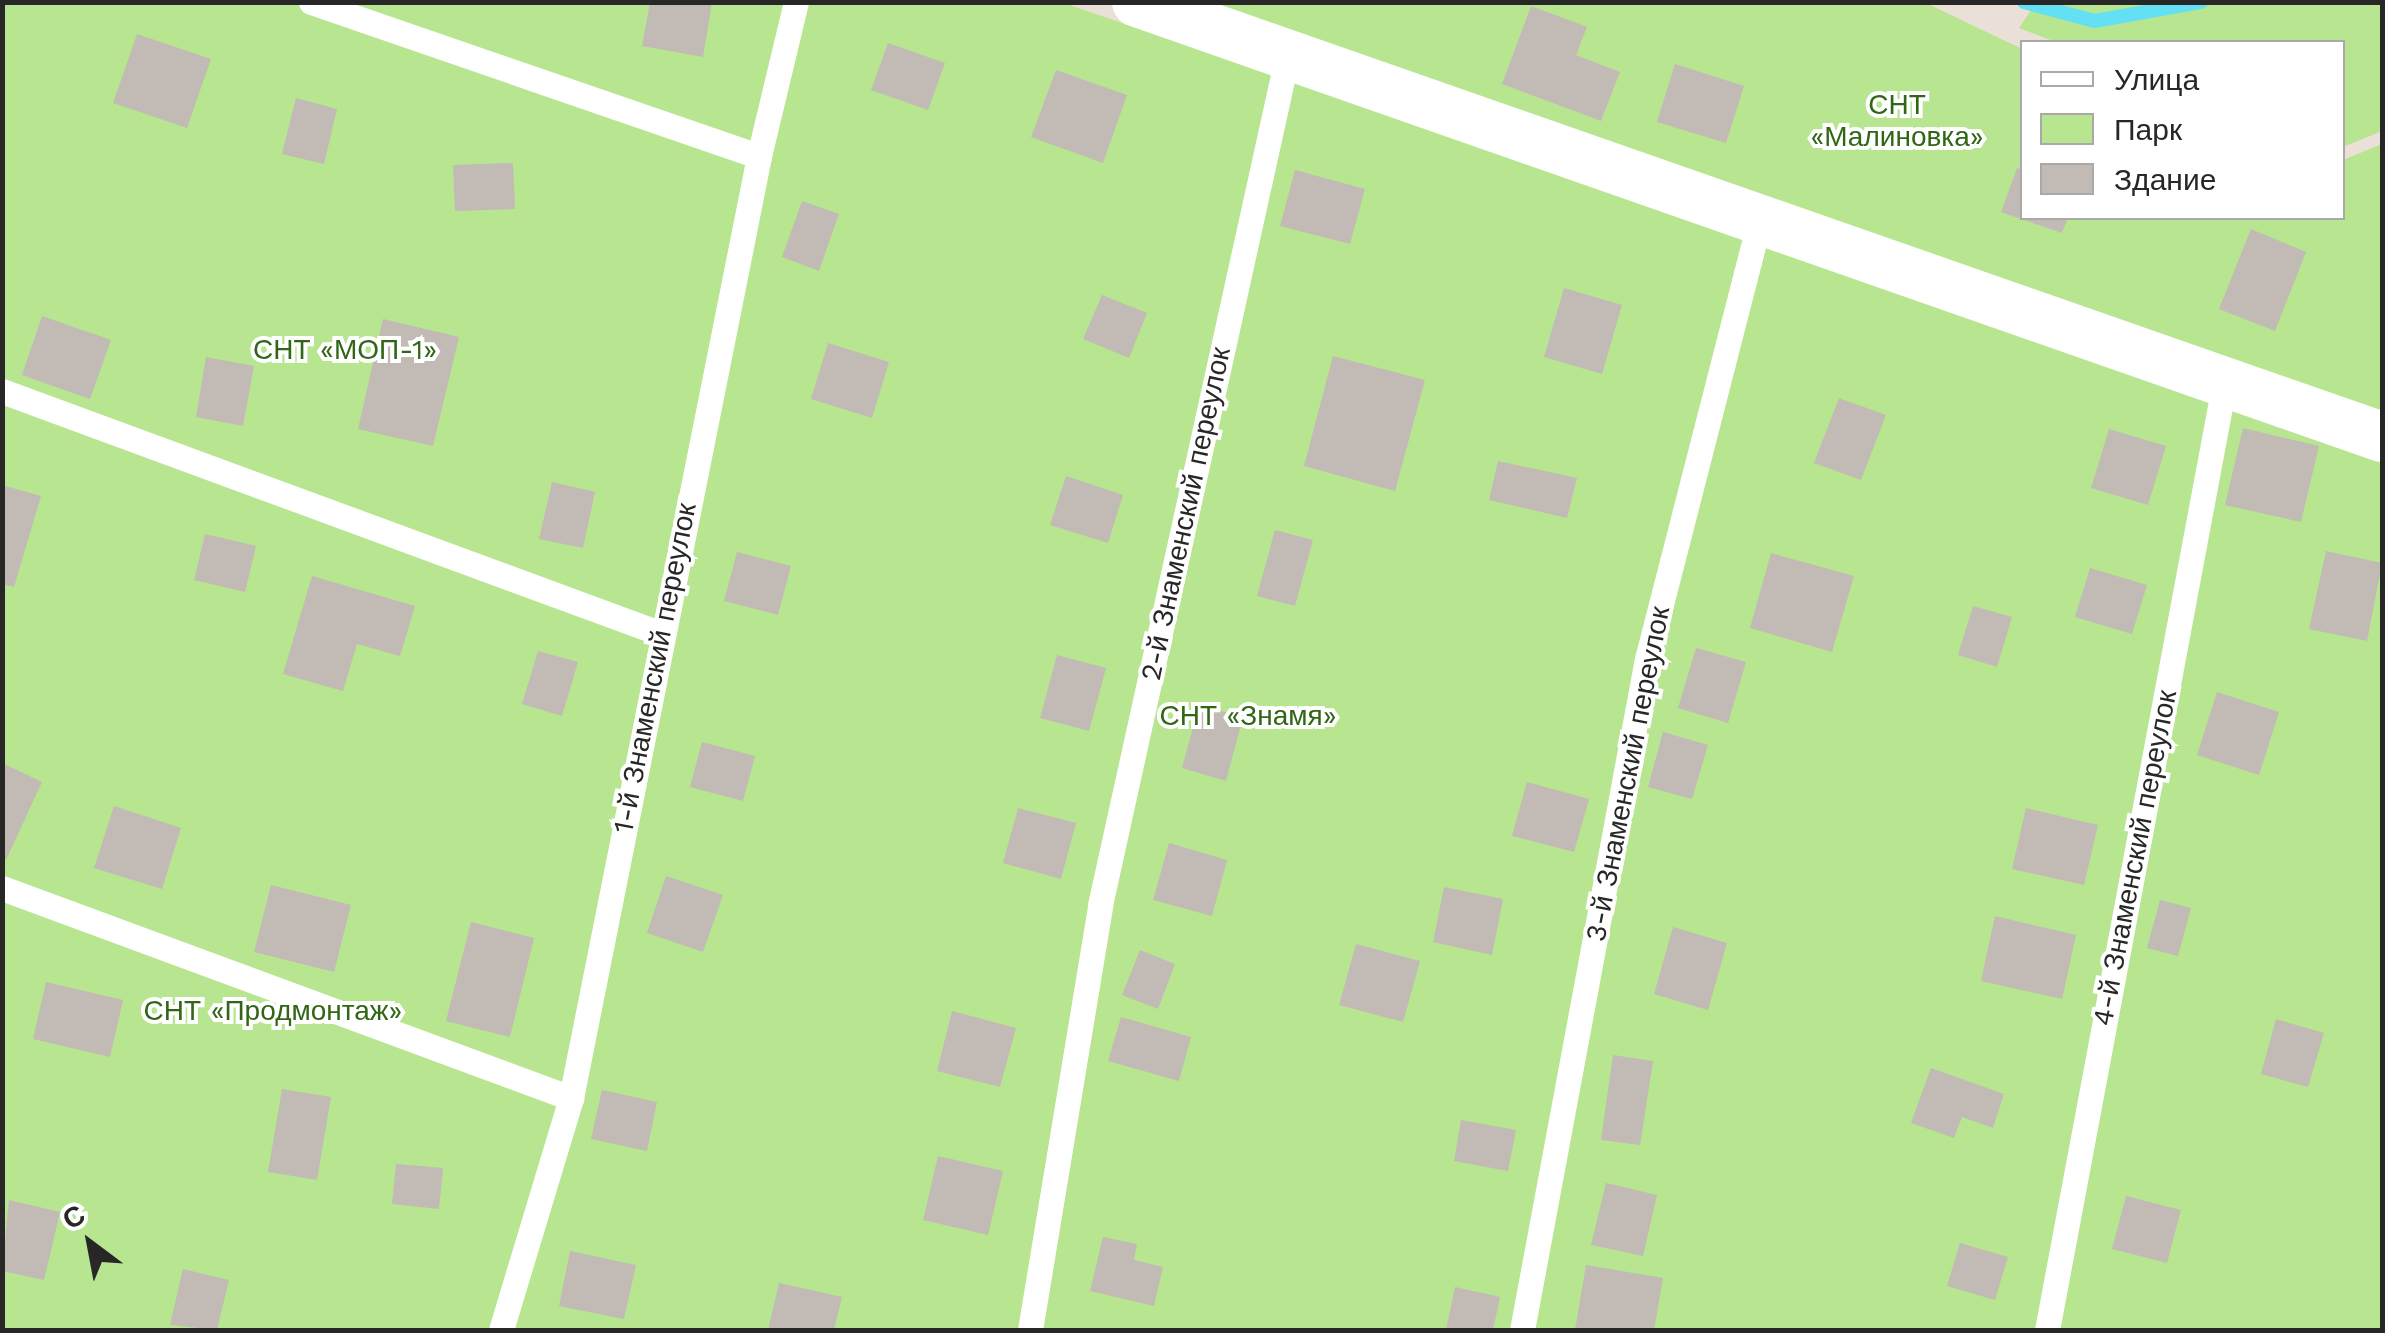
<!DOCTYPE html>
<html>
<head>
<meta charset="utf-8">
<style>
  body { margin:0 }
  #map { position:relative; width:2385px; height:1333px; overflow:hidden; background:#ebe0d7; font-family:"Work Sans",sans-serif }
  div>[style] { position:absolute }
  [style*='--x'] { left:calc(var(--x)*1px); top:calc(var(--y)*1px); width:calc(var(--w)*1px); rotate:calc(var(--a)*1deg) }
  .green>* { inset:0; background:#b8e590 }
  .stream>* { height:14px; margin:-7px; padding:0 7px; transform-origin:7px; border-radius:7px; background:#63e0f4 }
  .building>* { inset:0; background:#c2bab4 }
  .service>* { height:25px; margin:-12.5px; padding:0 12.5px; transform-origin:12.5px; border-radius:12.5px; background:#fff }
  .minor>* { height:50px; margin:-25px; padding:0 25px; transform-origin:25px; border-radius:25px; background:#fff }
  span { translate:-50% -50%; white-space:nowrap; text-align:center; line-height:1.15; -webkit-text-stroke:8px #fff; paint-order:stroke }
  .park-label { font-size:28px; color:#306615 }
  .street-label { font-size:28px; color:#272727 }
  .frame { position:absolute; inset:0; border:5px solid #272727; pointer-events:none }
  .legend { position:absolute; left:2020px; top:40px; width:325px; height:180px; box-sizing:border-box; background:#fff; border:2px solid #a9a9a9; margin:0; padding:12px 18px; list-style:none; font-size:30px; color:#272727 }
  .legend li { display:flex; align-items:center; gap:20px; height:50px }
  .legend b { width:50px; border:2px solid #a9a9a9 }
  .north { position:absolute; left:40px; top:1193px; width:100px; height:100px; -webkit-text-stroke:8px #fff; paint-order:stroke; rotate:328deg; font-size:28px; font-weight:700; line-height:40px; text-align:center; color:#272727 }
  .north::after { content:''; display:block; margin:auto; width:35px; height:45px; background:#272727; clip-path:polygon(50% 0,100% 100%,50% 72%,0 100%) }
</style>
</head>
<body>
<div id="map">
  <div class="green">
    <i style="clip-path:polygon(2px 3px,1064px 3px,2382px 457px,2382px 1330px,3px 1330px)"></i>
    <i style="clip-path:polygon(1199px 3px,1926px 3px,2022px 49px,2022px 218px,2342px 218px,2343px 160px,2382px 144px,2382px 416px)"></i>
    <i style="clip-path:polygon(2036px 3px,2382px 3px,2382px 131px,2343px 147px,2342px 42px,2056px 42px,2019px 28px)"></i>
  </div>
  <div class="stream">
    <i style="--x:2024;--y:2;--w:73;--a:15"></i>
    <i style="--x:2095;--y:21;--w:108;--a:-10.2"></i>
  </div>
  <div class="building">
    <i style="clip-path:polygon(650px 2px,712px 2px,703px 57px,642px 46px)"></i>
    <i style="clip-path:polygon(1531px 6px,1587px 27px,1576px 55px,1620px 72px,1601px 121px,1502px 84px)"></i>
    <i style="clip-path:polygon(137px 34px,211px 59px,187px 128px,113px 103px)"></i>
    <i style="clip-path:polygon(888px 43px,945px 63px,928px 110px,871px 90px)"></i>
    <i style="clip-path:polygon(1675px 64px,1744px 86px,1726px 143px,1657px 122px)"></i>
    <i style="clip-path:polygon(1056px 70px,1127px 95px,1103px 163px,1031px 137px)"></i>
    <i style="clip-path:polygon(296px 98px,337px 109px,324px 164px,282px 154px)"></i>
    <i style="clip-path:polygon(513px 163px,515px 209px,455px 211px,453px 165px)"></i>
    <i style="clip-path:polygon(2017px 168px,2022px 170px,2022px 218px,2068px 218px,2062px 233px,2001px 212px)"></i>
    <i style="clip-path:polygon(1295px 170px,1365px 189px,1350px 244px,1280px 226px)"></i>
    <i style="clip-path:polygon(802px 201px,839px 214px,819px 271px,782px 257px)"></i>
    <i style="clip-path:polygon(2251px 229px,2306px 252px,2275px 331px,2219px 309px)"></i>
    <i style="clip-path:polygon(1564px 288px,1622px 305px,1602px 374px,1544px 357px)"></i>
    <i style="clip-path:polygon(1102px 295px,1147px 313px,1129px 358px,1083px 339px)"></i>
    <i style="clip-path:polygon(42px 316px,111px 340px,90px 399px,22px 375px)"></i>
    <i style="clip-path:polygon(383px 319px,459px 337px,433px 446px,358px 429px)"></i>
    <i style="clip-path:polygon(828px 343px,889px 362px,872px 418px,811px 399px)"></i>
    <i style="clip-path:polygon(1333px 356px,1425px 380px,1395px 491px,1304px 466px)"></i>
    <i style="clip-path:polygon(206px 357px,254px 366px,243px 426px,196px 417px)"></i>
    <i style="clip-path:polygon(1839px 398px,1886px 415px,1861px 480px,1814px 463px)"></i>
    <i style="clip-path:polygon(2243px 428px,2319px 446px,2301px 522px,2225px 505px)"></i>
    <i style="clip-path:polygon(2109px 429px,2166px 446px,2148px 505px,2091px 488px)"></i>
    <i style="clip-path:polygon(1498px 461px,1577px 478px,1567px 518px,1489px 500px)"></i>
    <i style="clip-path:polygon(1066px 476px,1123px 495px,1108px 543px,1050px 525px)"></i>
    <i style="clip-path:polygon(552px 482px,595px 492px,583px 548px,539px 539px)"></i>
    <i style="clip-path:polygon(2px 485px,41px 496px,14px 587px,2px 584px)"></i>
    <i style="clip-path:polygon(1275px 530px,1313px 540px,1295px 606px,1257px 596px)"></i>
    <i style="clip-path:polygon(205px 534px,256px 546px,245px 592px,194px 580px)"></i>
    <i style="clip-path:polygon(2326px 551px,2382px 563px,2367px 641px,2309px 629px)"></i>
    <i style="clip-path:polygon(737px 552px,791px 566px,778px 615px,724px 601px)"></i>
    <i style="clip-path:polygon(1771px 553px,1854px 576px,1832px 652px,1750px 628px)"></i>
    <i style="clip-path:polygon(2090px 568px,2147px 585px,2132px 634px,2075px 617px)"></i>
    <i style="clip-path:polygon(312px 576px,415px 606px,400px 656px,357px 644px,343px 691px,283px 674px)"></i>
    <i style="clip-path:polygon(1973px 606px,2012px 617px,1997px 667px,1958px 655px)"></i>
    <i style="clip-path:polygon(1696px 648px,1746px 662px,1728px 723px,1678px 708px)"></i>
    <i style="clip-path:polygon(538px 651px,578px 662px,562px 716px,522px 704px)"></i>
    <i style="clip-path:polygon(1057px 655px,1106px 668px,1089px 731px,1040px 718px)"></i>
    <i style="clip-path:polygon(2217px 692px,2279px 712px,2259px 775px,2197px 755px)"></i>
    <i style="clip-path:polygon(1199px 705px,1243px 717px,1226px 781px,1182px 768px)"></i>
    <i style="clip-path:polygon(1663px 732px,1708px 745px,1692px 799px,1648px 787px)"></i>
    <i style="clip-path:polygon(702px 742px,755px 756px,743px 801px,690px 787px)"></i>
    <i style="clip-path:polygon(2px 763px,42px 782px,6px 860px,2px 858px)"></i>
    <i style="clip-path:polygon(1527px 782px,1589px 799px,1574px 852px,1512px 836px)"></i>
    <i style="clip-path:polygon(114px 806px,181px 828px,162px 889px,94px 868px)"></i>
    <i style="clip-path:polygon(1018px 808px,1076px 823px,1061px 879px,1003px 863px)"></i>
    <i style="clip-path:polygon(2026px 808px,2098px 825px,2084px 885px,2012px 869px)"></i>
    <i style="clip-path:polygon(1169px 843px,1227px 860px,1212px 916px,1153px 900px)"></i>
    <i style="clip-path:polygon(666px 876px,723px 895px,703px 952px,647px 933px)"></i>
    <i style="clip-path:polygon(271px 885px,351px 905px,334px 972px,254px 952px)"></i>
    <i style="clip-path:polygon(1444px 887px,1503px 899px,1492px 955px,1433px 942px)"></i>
    <i style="clip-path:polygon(2160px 900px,2191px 908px,2178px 956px,2147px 948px)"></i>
    <i style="clip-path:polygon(1995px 916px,2076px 935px,2062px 999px,1981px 981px)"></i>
    <i style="clip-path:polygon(471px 922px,534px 938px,510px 1037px,446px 1021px)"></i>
    <i style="clip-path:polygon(1673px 927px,1727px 943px,1708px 1010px,1654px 994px)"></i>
    <i style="clip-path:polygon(1356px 944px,1420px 961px,1403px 1022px,1339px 1005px)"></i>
    <i style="clip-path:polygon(1140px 950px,1175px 964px,1158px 1009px,1122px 995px)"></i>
    <i style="clip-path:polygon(46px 982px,123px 1000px,110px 1057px,33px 1039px)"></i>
    <i style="clip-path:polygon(952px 1011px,1016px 1028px,1000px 1087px,937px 1071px)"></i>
    <i style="clip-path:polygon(1121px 1017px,1191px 1037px,1179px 1081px,1108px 1061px)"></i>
    <i style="clip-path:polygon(2276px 1019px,2324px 1033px,2308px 1087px,2261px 1074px)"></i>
    <i style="clip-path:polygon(1613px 1055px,1653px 1061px,1640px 1145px,1601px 1140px)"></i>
    <i style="clip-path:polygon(1931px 1068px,2004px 1094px,1993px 1128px,1962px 1117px,1954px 1138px,1911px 1123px)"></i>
    <i style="clip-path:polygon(282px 1089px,331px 1097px,317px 1180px,268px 1172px)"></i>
    <i style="clip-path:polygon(602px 1090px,657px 1102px,647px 1151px,591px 1139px)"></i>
    <i style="clip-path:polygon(1461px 1120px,1516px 1130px,1508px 1171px,1454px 1161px)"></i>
    <i style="clip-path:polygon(938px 1156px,1003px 1171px,988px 1235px,923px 1220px)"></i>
    <i style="clip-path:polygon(396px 1164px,443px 1168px,439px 1209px,392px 1204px)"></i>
    <i style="clip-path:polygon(1606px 1183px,1657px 1195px,1643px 1256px,1591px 1245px)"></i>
    <i style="clip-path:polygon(2126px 1196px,2181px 1210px,2167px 1263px,2112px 1249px)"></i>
    <i style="clip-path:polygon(9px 1200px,60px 1212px,44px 1280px,2px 1271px)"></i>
    <i style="clip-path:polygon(1103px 1237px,1137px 1244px,1134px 1260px,1163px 1267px,1154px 1306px,1090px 1291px)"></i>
    <i style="clip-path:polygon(1960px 1243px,2008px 1257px,1995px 1300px,1947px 1286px)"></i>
    <i style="clip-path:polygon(570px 1251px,636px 1265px,624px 1319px,559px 1306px)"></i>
    <i style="clip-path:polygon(1586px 1265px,1663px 1278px,1654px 1330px,1575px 1330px)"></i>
    <i style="clip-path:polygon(183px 1269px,229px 1280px,217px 1330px,170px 1325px)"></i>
    <i style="clip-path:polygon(779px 1283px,842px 1297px,834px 1330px,768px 1330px)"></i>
    <i style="clip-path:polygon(1455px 1287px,1500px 1297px,1493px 1330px,1446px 1330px)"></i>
  </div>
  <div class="service">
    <i style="--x:311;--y:2;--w:474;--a:19"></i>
    <i style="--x:2;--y:391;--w:703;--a:20.21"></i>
    <i style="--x:2;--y:888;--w:607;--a:20.26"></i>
    <i style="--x:501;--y:1330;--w:242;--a:-73.2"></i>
    <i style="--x:571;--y:1098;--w:961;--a:-78.71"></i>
    <i style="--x:759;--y:156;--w:158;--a:-76.5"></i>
    <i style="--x:1030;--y:1330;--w:431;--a:-80.6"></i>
    <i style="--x:1100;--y:905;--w:872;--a:-77.56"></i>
    <i style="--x:1522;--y:1330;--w:683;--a:-79.45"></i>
    <i style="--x:1647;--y:659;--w:451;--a:-75.6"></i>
    <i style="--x:2047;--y:1330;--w:961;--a:-79.39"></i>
  </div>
  <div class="minor">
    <i style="--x:1137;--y:2;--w:1319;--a:19.26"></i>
  </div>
  <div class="park-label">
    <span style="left:1897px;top:121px">СНТ<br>«Малиновка»</span>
    <span style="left:345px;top:350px">СНТ «МОП-1»</span>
    <span style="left:1248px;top:716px">СНТ «Знамя»</span>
    <span style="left:273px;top:1011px">СНТ «Продмонтаж»</span>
  </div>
  <div class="street-label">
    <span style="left:1186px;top:514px;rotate:-78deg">2-й Знаменский переулок</span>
    <span style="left:655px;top:668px;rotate:-79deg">1-й Знаменский переулок</span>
    <span style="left:1628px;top:774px;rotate:-79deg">3-й Знаменский переулок</span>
    <span style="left:2135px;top:858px;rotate:-79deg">4-й Знаменский переулок</span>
  </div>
  <div class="frame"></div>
  <ul class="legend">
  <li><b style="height:12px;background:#fff"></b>Улица</li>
  <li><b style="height:28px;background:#b8e590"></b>Парк</li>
  <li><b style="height:28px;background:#c2bab4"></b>Здание</li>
  </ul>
  <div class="north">С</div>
</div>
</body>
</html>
